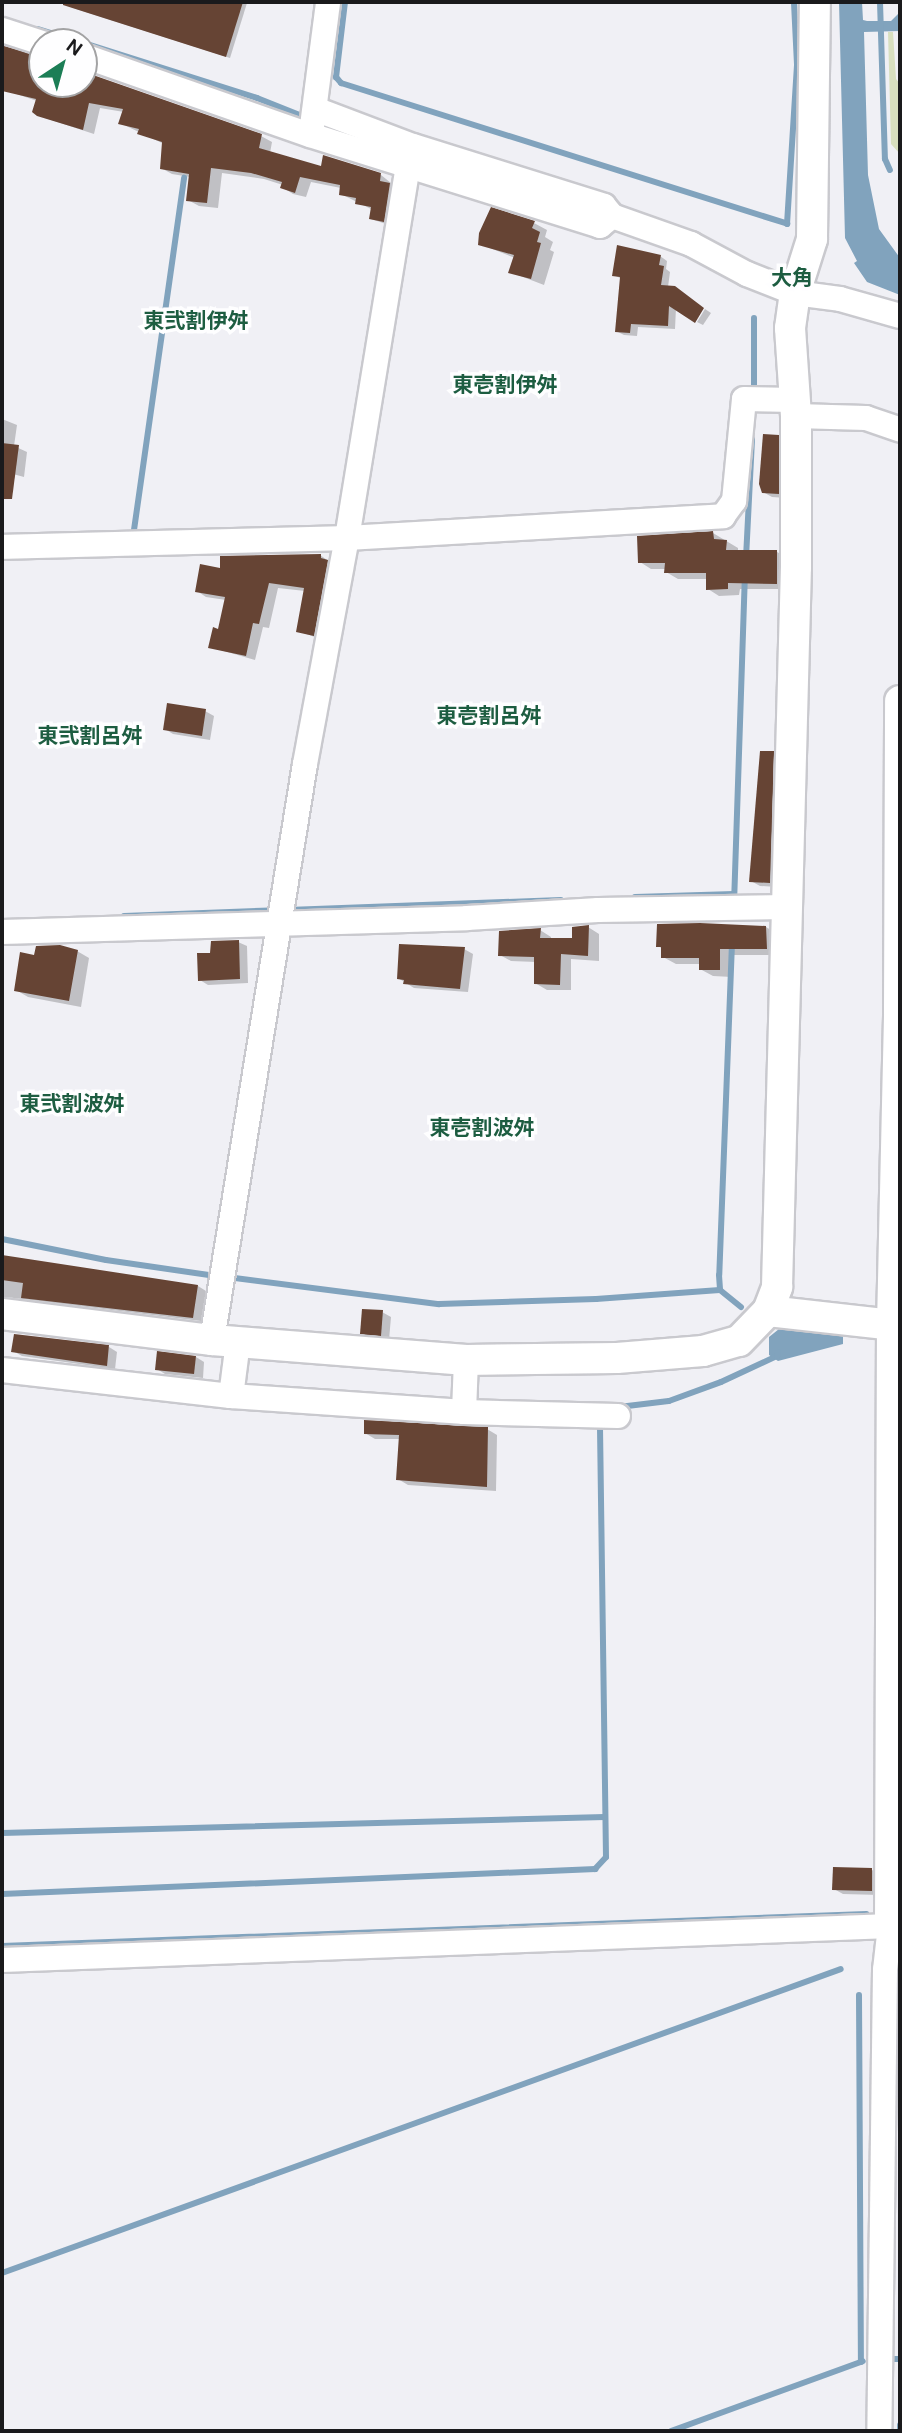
<!DOCTYPE html>
<html>
<head>
<meta charset="utf-8">
<style>
  body { margin:0 }
  #map { position:relative; width:902px; height:2433px; overflow:hidden; background:#f0f0f5; font-family:"DM Sans","Noto Sans JP",sans-serif }
  div>[style] { position:absolute }
  [style*='--x'] { left:calc(var(--x)*1px); top:calc(var(--y)*1px); width:calc(var(--w)*1px); rotate:calc(var(--a)*1deg) }
  .green>* { inset:0; background:#d8dfbf }
  .water>* { inset:0; background:#81a3bd }
  .shadow>* { inset:0; background:#0003 }
  .stream>* { height:6px; margin:-3px; padding:0 3px; transform-origin:3px; border-radius:3px; background:#81a3bd }
  .building>* { inset:0; background:#664434 }
  .roads { filter:drop-shadow(2px 0 #c9c9ce) drop-shadow(-2px 0 #c9c9ce) drop-shadow(0 2px #c9c9ce) drop-shadow(0 -2px #c9c9ce) }
  .minor>* { height:24px; margin:-12px; padding:0 12px; transform-origin:12px; border-radius:12px; background:#fff }
  .tertiary>* { height:30px; margin:-15px; padding:0 15px; transform-origin:15px; border-radius:15px; background:#fff }
  span { translate:-50% -50%; white-space:nowrap; text-align:center; line-height:1.15; -webkit-text-stroke:7px #fefeff; paint-order:stroke }
  .neighbourhood-label { font-size:21px; color:#1d5d41; font-weight:700 }
  .frame { position:absolute; inset:0; border:4px solid #1a1a1c; pointer-events:none }
  .north { position:absolute; left:28px; top:28px; width:70px; height:70px; box-sizing:border-box; background:#fefeff; border:2px solid #a3a3a4; border-radius:50%; rotate:36deg; font-size:19px; font-weight:700; line-height:28px; text-align:center; color:#1a1a1c }
  .north::after { content:''; display:block; margin:auto; width:24px; height:32px; background:#1c7e56; clip-path:polygon(50% 0,100% 100%,50% 72%,0 100%) }
</style>
</head>
<body>
<div id="map">
  <div class="green">
    <i style="clip-path:polygon(888px 32px,893px 32px,896px 79px,900px 84px,900px 154px,891px 144px)"></i>
  </div>
  <div class="water">
    <i style="clip-path:polygon(839px 2px,862px 2px,863px 20px,867px 21px,891px 21px,898px 14px,900px 2px,900px 31px,864px 32px,868px 175px,879px 229px,900px 258px,900px 295px,867px 282px,854px 263px,857px 261px,845px 238px)"></i>
    <i style="clip-path:polygon(792px 1326px,843px 1331px,843px 1344px,778px 1361px,769px 1355px,769px 1337px,779px 1329px)"></i>
  </div>
  <div class="shadow">
    <i style="clip-path:polygon(71px 2px,244px 2px,247px 3px,230px 58px,73px 8px,69px 6px)"></i>
    <i style="clip-path:polygon(5px 48px,42px 59px,42px 84px,84px 84px,84px 75px,261px 136px,272px 142px,270px 153px,322px 168px,381px 175px,401px 191px,395px 227px,371px 219px,373px 210px,341px 194px,341px 188px,311px 182px,306px 197px,293px 194px,282px 187px,283px 185px,264px 179px,222px 173px,218px 208px,199px 206px,188px 200px,190px 177px,172px 174px,161px 168px,164px 144px,120px 123px,124px 112px,100px 108px,94px 134px,45px 118px,37px 101px,2px 89px)"></i>
    <i style="clip-path:polygon(534px 223px,547px 230px,545px 237px,553px 242px,550px 250px,554px 252px,544px 285px,510px 272px,515px 258px,480px 244px)"></i>
    <i style="clip-path:polygon(660px 256px,667px 261px,666px 269px,670px 272px,668px 287px,676px 308px,675px 329px,638px 327px,637px 336px,624px 335px,616px 331px,622px 279px,614px 275px)"></i>
    <i style="clip-path:polygon(705px 309px,711px 313px,703px 325px,697px 322px)"></i>
    <i style="clip-path:polygon(2px 419px,17px 425px,14px 446px,27px 452px,24px 477px,2px 471px)"></i>
    <i style="clip-path:polygon(778px 437px,787px 442px,787px 498px,772px 497px,763px 492px)"></i>
    <i style="clip-path:polygon(713px 533px,738px 548px,738px 551px,777px 552px,789px 558px,788px 589px,740px 589px,739px 595px,719px 596px,708px 589px,708px 579px,678px 579px,666px 572px,666px 569px,651px 569px,640px 562px)"></i>
    <i style="clip-path:polygon(320px 555px,337px 567px,323px 640px,298px 631px,305px 591px,278px 588px,269px 628px,263px 627px,255px 660px,210px 647px,220px 631px,226px 600px,206px 597px,197px 591px,222px 570px)"></i>
    <i style="clip-path:polygon(205px 711px,214px 716px,210px 740px,173px 734px,165px 729px)"></i>
    <i style="clip-path:polygon(773px 753px,782px 758px,778px 887px,760px 886px,751px 881px)"></i>
    <i style="clip-path:polygon(588px 927px,599px 934px,599px 961px,571px 959px,571px 990px,547px 990px,535px 983px,536px 962px,511px 961px,500px 955px,540px 930px,551px 937px,551px 940px,574px 940px)"></i>
    <i style="clip-path:polygon(766px 927px,779px 935px,779px 955px,732px 955px,732px 977px,713px 976px,700px 969px,700px 964px,676px 964px,663px 957px,663px 949px,658px 946px)"></i>
    <i style="clip-path:polygon(238px 942px,247px 946px,248px 983px,208px 985px,200px 980px,211px 954px)"></i>
    <i style="clip-path:polygon(464px 949px,473px 954px,468px 992px,414px 988px,398px 978px)"></i>
    <i style="clip-path:polygon(77px 951px,89px 958px,81px 1007px,28px 997px,16px 990px,35px 957px)"></i>
    <i style="clip-path:polygon(2px 1257px,198px 1286px,206px 1291px,201px 1321px,6px 1297px,2px 1303px)"></i>
    <i style="clip-path:polygon(382px 1312px,391px 1317px,389px 1340px,371px 1338px,362px 1333px)"></i>
    <i style="clip-path:polygon(15px 1336px,109px 1347px,117px 1352px,115px 1369px,22px 1356px,13px 1351px)"></i>
    <i style="clip-path:polygon(196px 1357px,204px 1362px,203px 1378px,165px 1374px,157px 1369px)"></i>
    <i style="clip-path:polygon(487px 1429px,497px 1435px,496px 1491px,408px 1485px,398px 1479px,400px 1439px,375px 1439px,365px 1433px)"></i>
    <i style="clip-path:polygon(872px 1870px,880px 1875px,880px 1895px,843px 1894px,834px 1889px)"></i>
  </div>
  <div class="stream">
    <i style="--x:345;--y:2;--w:76;--a:96.8"></i>
    <i style="--x:336;--y:77;--w:8;--a:50"></i>
    <i style="--x:341;--y:83;--w:468;--a:17.5"></i>
    <i style="--x:787;--y:224;--w:160;--a:-86.4"></i>
    <i style="--x:797;--y:64;--w:62;--a:-92.8"></i>
    <i style="--x:880;--y:2;--w:157;--a:88.2"></i>
    <i style="--x:885;--y:159;--w:12;--a:66"></i>
    <i style="--x:38;--y:29;--w:44;--a:17.2"></i>
    <i style="--x:84;--y:43;--w:182;--a:17.6"></i>
    <i style="--x:257;--y:98;--w:54;--a:21.8"></i>
    <i style="--x:754;--y:394;--w:76;--a:-90"></i>
    <i style="--x:133;--y:537;--w:363;--a:-81.9"></i>
    <i style="--x:746;--y:558;--w:119;--a:-87.1"></i>
    <i style="--x:635;--y:897;--w:99;--a:-1.7"></i>
    <i style="--x:734;--y:904;--w:328;--a:-88.1"></i>
    <i style="--x:288;--y:910;--w:273;--a:-2.1"></i>
    <i style="--x:124;--y:916;--w:153;--a:-2.2"></i>
    <i style="--x:732;--y:943;--w:332;--a:92.2"></i>
    <i style="--x:719;--y:1275;--w:15;--a:86"></i>
    <i style="--x:720;--y:1290;--w:27;--a:39"></i>
    <i style="--x:2;--y:1239;--w:106;--a:11.4"></i>
    <i style="--x:106;--y:1260;--w:111;--a:8.3"></i>
    <i style="--x:227;--y:1277;--w:214;--a:7.3"></i>
    <i style="--x:439;--y:1304;--w:157;--a:-1.8"></i>
    <i style="--x:596;--y:1299;--w:124;--a:-4.2"></i>
    <i style="--x:619;--y:1407;--w:50;--a:-6.8"></i>
    <i style="--x:669;--y:1401;--w:55;--a:-20.1"></i>
    <i style="--x:721;--y:1382;--w:62;--a:-24.9"></i>
    <i style="--x:777;--y:1356;--w:4;--a:-76"></i>
    <i style="--x:2;--y:1833;--w:603;--a:-1.52"></i>
    <i style="--x:2;--y:1894;--w:594;--a:-2.41"></i>
    <i style="--x:595;--y:1869;--w:16;--a:-47"></i>
    <i style="--x:606;--y:1857;--w:435;--a:-90.8"></i>
    <i style="--x:2;--y:1946;--w:865;--a:-2.12"></i>
    <i style="--x:859;--y:1995;--w:367;--a:89.7"></i>
    <i style="--x:2;--y:2273;--w:892;--a:-19.92"></i>
    <i style="--x:894;--y:2359;--w:6;--a:0"></i>
    <i style="--x:671;--y:2431;--w:204;--a:-20"></i>
    <i style="--x:900;--y:2431;--w:6;--a:-90"></i>
  </div>
  <div class="building">
    <i style="clip-path:polygon(63px 2px,243px 2px,226px 57px,63px 5px)"></i>
    <i style="clip-path:polygon(4px 46px,42px 57px,42px 84px,84px 84px,84px 73px,93px 75px,262px 134px,259px 148px,321px 166px,323px 155px,381px 173px,380px 181px,390px 183px,384px 222px,369px 219px,371px 207px,355px 204px,356px 198px,339px 195px,340px 185px,300px 177px,295px 193px,280px 188px,282px 182px,251px 173px,211px 168px,207px 203px,186px 201px,189px 174px,160px 169px,162px 142px,137px 134px,139px 129px,118px 124px,123px 109px,89px 103px,83px 130px,37px 116px,32px 112px,36px 99px,2px 91px)"></i>
    <i style="clip-path:polygon(491px 207px,535px 221px,532px 228px,540px 232px,537px 242px,541px 243px,531px 279px,508px 273px,514px 255px,478px 245px,479px 233px)"></i>
    <i style="clip-path:polygon(617px 245px,661px 255px,659px 265px,664px 266px,661px 285px,675px 286px,704px 308px,695px 323px,669px 306px,668px 326px,631px 324px,630px 333px,615px 332px,620px 277px,612px 276px)"></i>
    <i style="clip-path:polygon(763px 434px,779px 435px,779px 494px,762px 493px,759px 484px)"></i>
    <i style="clip-path:polygon(2px 443px,19px 445px,12px 499px,2px 499px)"></i>
    <i style="clip-path:polygon(713px 531px,714px 539px,727px 540px,726px 550px,777px 550px,777px 584px,728px 583px,728px 589px,706px 590px,706px 573px,664px 573px,665px 563px,638px 563px,637px 536px)"></i>
    <i style="clip-path:polygon(321px 554px,321px 558px,328px 560px,314px 636px,296px 632px,304px 588px,269px 583px,259px 624px,253px 623px,246px 656px,208px 648px,213px 627px,218px 629px,225px 597px,195px 592px,200px 564px,220px 568px,220px 556px)"></i>
    <i style="clip-path:polygon(167px 703px,206px 709px,202px 736px,163px 730px)"></i>
    <i style="clip-path:polygon(760px 751px,774px 751px,770px 883px,749px 882px)"></i>
    <i style="clip-path:polygon(700px 923px,766px 926px,767px 949px,720px 949px,720px 970px,699px 970px,699px 958px,661px 958px,661px 947px,656px 947px,657px 924px)"></i>
    <i style="clip-path:polygon(589px 925px,588px 956px,561px 954px,560px 985px,534px 984px,534px 957px,498px 956px,499px 931px,541px 928px,540px 938px,572px 938px,572px 927px)"></i>
    <i style="clip-path:polygon(239px 940px,240px 979px,198px 981px,197px 953px,210px 953px,211px 941px)"></i>
    <i style="clip-path:polygon(399px 944px,465px 947px,460px 989px,403px 984px,404px 980px,397px 979px)"></i>
    <i style="clip-path:polygon(60px 945px,78px 950px,69px 1001px,14px 991px,20px 952px,34px 955px,36px 946px)"></i>
    <i style="clip-path:polygon(2px 1255px,198px 1285px,193px 1318px,21px 1298px,23px 1283px,2px 1280px)"></i>
    <i style="clip-path:polygon(362px 1309px,383px 1310px,381px 1336px,360px 1334px)"></i>
    <i style="clip-path:polygon(14px 1334px,109px 1345px,107px 1366px,11px 1352px)"></i>
    <i style="clip-path:polygon(157px 1351px,196px 1356px,194px 1374px,155px 1370px)"></i>
    <i style="clip-path:polygon(364px 1420px,488px 1427px,487px 1487px,396px 1480px,399px 1435px,364px 1434px)"></i>
    <i style="clip-path:polygon(833px 1867px,872px 1868px,872px 1891px,832px 1890px)"></i>
  </div>
  <div class="roads">
    <div class="minor">
      <i style="--x:2;--y:30;--w:42;--a:18"></i>
      <i style="--x:84;--y:56;--w:239;--a:19.3"></i>
      <i style="--x:310;--y:135;--w:304;--a:17.4"></i>
      <i style="--x:600;--y:226;--w:16;--a:-40"></i>
      <i style="--x:315;--y:109;--w:105;--a:20.7"></i>
      <i style="--x:413;--y:146;--w:200;--a:17.4"></i>
      <i style="--x:604;--y:206;--w:13;--a:51"></i>
      <i style="--x:612;--y:216;--w:84;--a:19.5"></i>
      <i style="--x:691;--y:244;--w:64;--a:28.2"></i>
      <i style="--x:747;--y:274;--w:52;--a:21.6"></i>
      <i style="--x:795;--y:293;--w:45;--a:7.6"></i>
      <i style="--x:840;--y:299;--w:62;--a:15.8"></i>
      <i style="--x:312;--y:126;--w:125;--a:-82.6"></i>
      <i style="--x:796;--y:416;--w:70;--a:1.6"></i>
      <i style="--x:866;--y:418;--w:36;--a:19"></i>
      <i style="--x:2;--y:547;--w:345;--a:-1.5"></i>
      <i style="--x:347;--y:538;--w:377;--a:-3.3"></i>
      <i style="--x:723;--y:516;--w:19;--a:-54"></i>
      <i style="--x:734;--y:501;--w:102;--a:-84.4"></i>
      <i style="--x:744;--y:399;--w:50;--a:1.1"></i>
      <i style="--x:2;--y:932;--w:465;--a:-1.7"></i>
      <i style="--x:467;--y:918;--w:131;--a:-3.5"></i>
      <i style="--x:598;--y:910;--w:189;--a:-0.9"></i>
      <i style="--x:212;--y:1340;--w:583;--a:-80.83"></i>
      <i style="--x:305;--y:764;--w:230;--a:-79.5"></i>
      <i style="--x:347;--y:538;--w:376;--a:-80.7"></i>
      <i style="--x:2;--y:1370;--w:230;--a:6.5"></i>
      <i style="--x:231;--y:1396;--w:234;--a:3.9"></i>
      <i style="--x:464;--y:1412;--w:154;--a:1.5"></i>
      <i style="--x:231;--y:1396;--w:54;--a:-82.6"></i>
      <i style="--x:464;--y:1412;--w:52;--a:-87.8"></i>
      <i style="--x:2;--y:1960;--w:889;--a:-2.19"></i>
      <i style="--x:890;--y:1926;--w:44;--a:96.5"></i>
      <i style="--x:885;--y:1970;--w:461;--a:90.7"></i>
    </div>
    <div class="tertiary">
      <i style="--x:768;--y:1311;--w:26;--a:-69"></i>
      <i style="--x:777;--y:1287;--w:720;--a:-88.49"></i>
      <i style="--x:796;--y:567;--w:151;--a:-90"></i>
      <i style="--x:796;--y:416;--w:88;--a:-93.9"></i>
      <i style="--x:790;--y:328;--w:35;--a:-82"></i>
      <i style="--x:795;--y:293;--w:57;--a:-72.5"></i>
      <i style="--x:812;--y:239;--w:237;--a:-89.3"></i>
      <i style="--x:2;--y:1314;--w:212;--a:7.1"></i>
      <i style="--x:212;--y:1340;--w:255;--a:4.5"></i>
      <i style="--x:466;--y:1360;--w:151;--a:-0.8"></i>
      <i style="--x:617;--y:1358;--w:86;--a:-4.7"></i>
      <i style="--x:703;--y:1351;--w:37;--a:-16"></i>
      <i style="--x:739;--y:1341;--w:42;--a:-46"></i>
      <i style="--x:768;--y:1311;--w:125;--a:6.4"></i>
      <i style="--x:890;--y:1926;--w:601;--a:-89.81"></i>
      <i style="--x:892;--y:1325;--w:314;--a:-88.7"></i>
      <i style="--x:899;--y:1011;--w:310;--a:-89.8"></i>
    </div>
  </div>
  <div class="neighbourhood-label">
    <span style="left:792px;top:278px">大角</span>
    <span style="left:196px;top:321px">東弐割伊舛</span>
    <span style="left:505px;top:385px">東壱割伊舛</span>
    <span style="left:489px;top:716px">東壱割呂舛</span>
    <span style="left:90px;top:736px">東弐割呂舛</span>
    <span style="left:72px;top:1104px">東弐割波舛</span>
    <span style="left:482px;top:1128px">東壱割波舛</span>
  </div>
  <div class="frame"></div>
  <div class="north">N</div>
</div>
</body>
</html>
